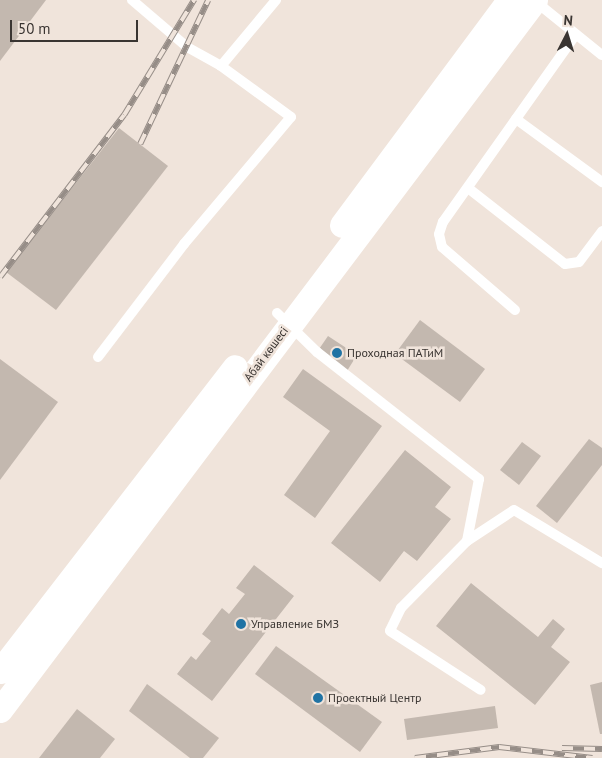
<!DOCTYPE html>
<html>
<head>
<meta charset="utf-8">
<style>
  body { margin:0 }
  #map { position:relative; width:602px; height:758px; overflow:hidden; background:#f0e4db; font-family:"PT Sans",sans-serif }
  div>[style] { position:absolute }
  [style*='--x'] { left:calc(var(--x)*1px); top:calc(var(--y)*1px); width:calc(var(--w)*1px); rotate:calc(var(--a)*1deg) }
  .building>* { inset:0; background:#c3b8af }
  .service>* { height:10px; margin:-5px; padding:0 5px; transform-origin:5px; border-radius:5px; background:#fff }
  .tertiary>* { height:25px; margin:-12.5px; padding:0 12.5px; transform-origin:12.5px; border-radius:12.5px; background:#fff }
  .rail>* { height:5.5px; margin-top:-2.75px; transform-origin:0; background:repeating-linear-gradient(90deg,#f0e4db 0 11px,#968d87 0 22px); box-sizing:border-box; border-block:1px solid #968d87 }
  .dots>* { width:14px; height:14px; translate:-50% -50%; box-sizing:border-box; border:2px solid #f0e4db; border-radius:50% }
  span { translate:-50% -50%; white-space:nowrap; text-align:center; line-height:1.15; -webkit-text-stroke:5px #f0e4db; paint-order:stroke }
  .poi-label { font-size:12px; color:#3a3532 }
  .left { translate:0 -50%; text-align:left }
  .street-label { font-size:12px; color:#3a3532 }
  .north { position:absolute; left:542px; top:10px; width:50px; height:50px; -webkit-text-stroke:4px #f0e4db; paint-order:stroke; rotate:5deg; font-size:14px; font-weight:700; line-height:20px; text-align:center; color:#3a3532 }
  .north::after { content:''; display:block; margin:auto; width:18px; height:22px; background:#3a3532; clip-path:polygon(50% 0,100% 100%,50% 72%,0 100%) }
  .scale { position:absolute; left:10px; top:20px; width:128px; height:22px; box-sizing:border-box; border:2px solid #3a3532; border-top:0; padding-left:6px; font-size:15px; line-height:18px; white-space:nowrap; color:#3a3532; -webkit-text-stroke:4px #f0e4db; paint-order:stroke }
</style>
</head>
<body>
<div id="map">
  <div class="building">
    <i style="clip-path:polygon(0 0,46px 0,0 61px)"></i>
    <i style="clip-path:polygon(119px 128px,168px 166px,56px 310px,6px 272px)"></i>
    <i style="clip-path:polygon(420px 320px,485px 369px,460px 402px,395px 354px)"></i>
    <i style="clip-path:polygon(328px 336px,357px 355px,347px 371px,317px 352px)"></i>
    <i style="clip-path:polygon(0 359px,58px 402px,0 480px)"></i>
    <i style="clip-path:polygon(303px 369px,382px 426px,315px 518px,284px 495px,330px 431px,283px 397px)"></i>
    <i style="clip-path:polygon(589px 439px,602px 448px,602px 465px,557px 523px,536px 506px)"></i>
    <i style="clip-path:polygon(522px 442px,541px 456px,519px 485px,500px 470px)"></i>
    <i style="clip-path:polygon(405px 450px,451px 487px,435px 507px,451px 519px,417px 561px,404px 551px,380px 582px,331px 543px)"></i>
    <i style="clip-path:polygon(254px 565px,294px 596px,212px 701px,177px 674px,191px 656px,196px 660px,211px 641px,202px 634px,222px 608px,229px 614px,245px 594px,236px 588px)"></i>
    <i style="clip-path:polygon(471px 583px,538px 637px,553px 619px,565px 629px,551px 647px,570px 662px,535px 705px,436px 626px)"></i>
    <i style="clip-path:polygon(276px 646px,382px 722px,360px 752px,255px 674px)"></i>
    <i style="clip-path:polygon(602px 682px,602px 734px,600px 734px,590px 685px)"></i>
    <i style="clip-path:polygon(147px 684px,219px 738px,203px 758px,190px 758px,129px 711px)"></i>
    <i style="clip-path:polygon(495px 706px,498px 728px,407px 740px,404px 719px)"></i>
    <i style="clip-path:polygon(77px 709px,115px 739px,100px 758px,39px 758px)"></i>
  </div>
  <div class="service">
    <i style="--x:132;--y:0;--w:72;--a:40.5"></i>
    <i style="--x:187;--y:47;--w:39;--a:29"></i>
    <i style="--x:535;--y:1;--w:86;--a:38.9"></i>
    <i style="--x:516;--y:119;--w:107;--a:36.2"></i>
    <i style="--x:468;--y:188;--w:123;--a:38.1"></i>
    <i style="--x:565;--y:264;--w:14;--a:-8"></i>
    <i style="--x:579;--y:262;--w:39;--a:-53"></i>
    <i style="--x:515;--y:310;--w:96;--a:-139.2"></i>
    <i style="--x:442;--y:247;--w:13;--a:-103"></i>
    <i style="--x:439;--y:234;--w:13;--a:-72"></i>
    <i style="--x:443;--y:222;--w:230;--a:-54.7"></i>
    <i style="--x:277;--y:313;--w:56;--a:44.3"></i>
    <i style="--x:317;--y:352;--w:206;--a:38.1"></i>
    <i style="--x:479;--y:479;--w:63;--a:101"></i>
    <i style="--x:467;--y:541;--w:56;--a:-33.4"></i>
    <i style="--x:514;--y:510;--w:103;--a:31.1"></i>
    <i style="--x:98;--y:357;--w:142;--a:-52.7"></i>
    <i style="--x:184;--y:244;--w:166;--a:-49.9"></i>
    <i style="--x:291;--y:117;--w:87;--a:-143.9"></i>
    <i style="--x:221;--y:66;--w:86;--a:-50.2"></i>
    <i style="--x:467;--y:541;--w:94;--a:134.6"></i>
    <i style="--x:401;--y:608;--w:25;--a:116"></i>
    <i style="--x:390;--y:631;--w:108;--a:33"></i>
  </div>
  <div class="tertiary">
    <i style="--x:342;--y:225;--w:280;--a:-53.4"></i>
    <i style="--x:0;--y:671;--w:384;--a:-52.3"></i>
    <i style="--x:0;--y:710;--w:889;--a:-53"></i>
  </div>
  <div class="rail">
    <i style="--x:140;--y:144;--w:159;--a:-64.7"></i>
    <i style="--x:0;--y:277;--w:204;--a:-52.6"></i>
    <i style="--x:124;--y:115;--w:135;--a:-58.7"></i>
    <i style="--x:562;--y:748;--w:40;--a:1.4"></i>
    <i style="--x:415;--y:758;--w:85;--a:-7.5"></i>
    <i style="--x:499;--y:747;--w:94;--a:6.7"></i>
  </div>
  <div class="dots">
    <i style="left:337px;top:353px;background:#2073a4"></i>
    <i style="left:241px;top:624px;background:#2073a4"></i>
    <i style="left:318px;top:698px;background:#2073a4"></i>
  </div>
  <div class="poi-label">
    <span class="left" style="left:347px;top:353px">Проходная ПАТиМ</span>
    <span class="left" style="left:251px;top:624px">Управление БМЗ</span>
    <span class="left" style="left:328px;top:698px">Проектный Центр</span>
  </div>
  <div class="street-label">
    <span style="left:266px;top:354px;rotate:-53deg">Абай көшесі</span>
  </div>
  <div class="north">N</div>
  <div class="scale">50 m</div>
</div>
</body>
</html>
